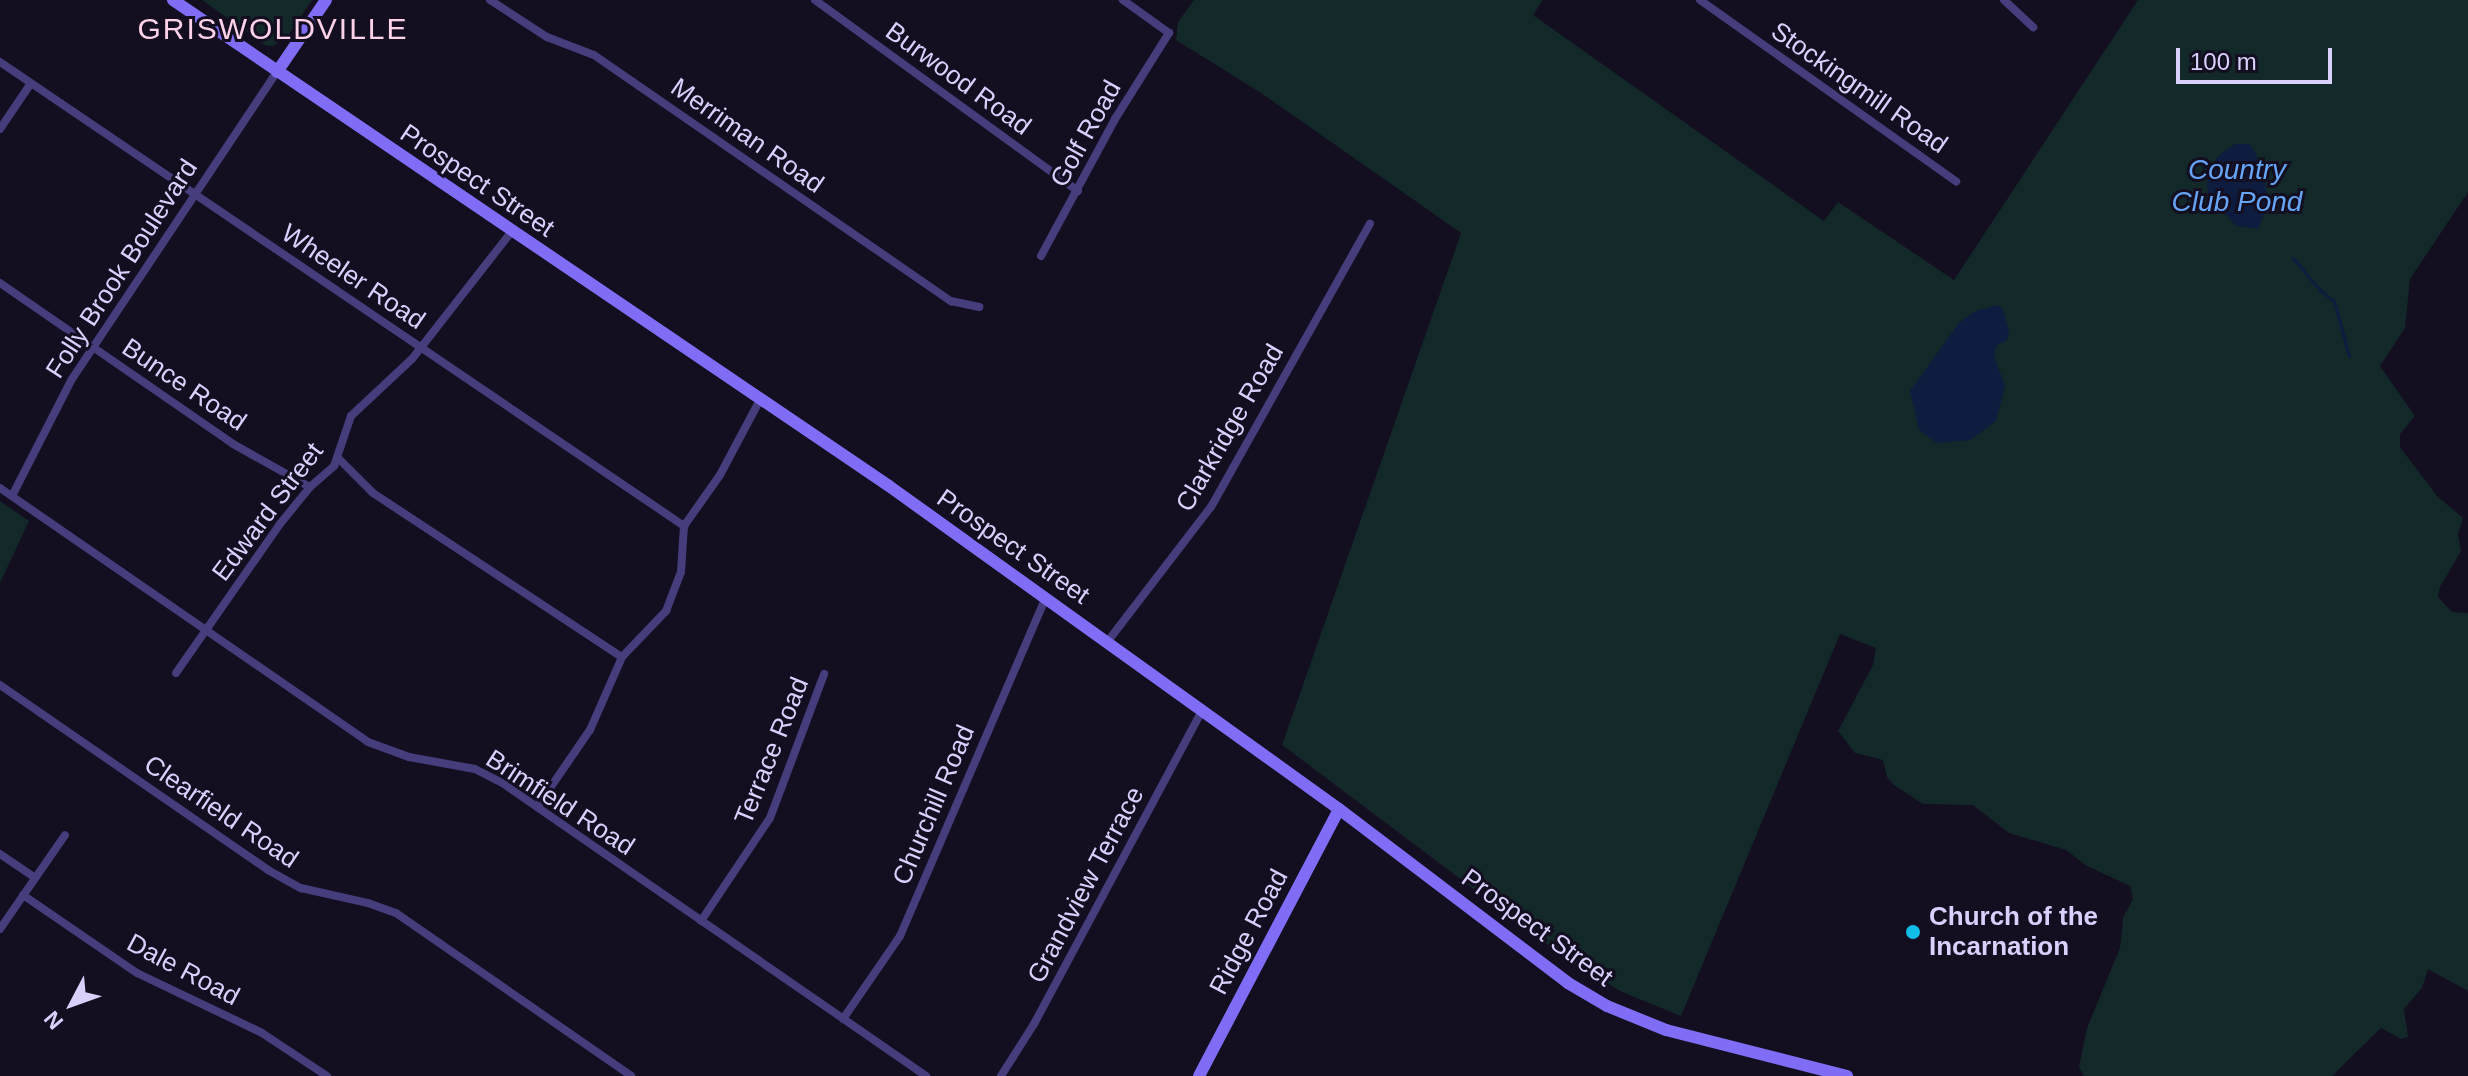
<!DOCTYPE html>
<html>
<head>
<meta charset="utf-8">
<style>
  body { margin:0 }
  #map { position:relative; width:2468px; height:1076px; overflow:hidden; background:#130e20; font-family:Helvetica,sans-serif }
  div>[style] { position:absolute }
  [style*='--x'] { left:calc(var(--x)*1px); top:calc(var(--y)*1px); width:calc(var(--w)*1px); rotate:calc(var(--a)*1deg) }
  .green>* { inset:0; background:#122829 }
  .water>* { inset:0; background:#0e1c3f }
  .stream>* { height:3px; margin:-1.5px; padding:0 1.5px; transform-origin:1.5px; border-radius:1.5px; background:#0e1c3f }
  .street>* { height:8px; margin:-4px; padding:0 4px; transform-origin:4px; border-radius:4px; background:#453d7c }
  .secondary>* { height:12px; margin:-6px; padding:0 6px; transform-origin:6px; border-radius:6px; background:#7f6ef5 }
  .dots>* { width:22px; height:22px; translate:-50% -50%; box-sizing:border-box; border:4px solid #130e20; border-radius:50% }
  span { translate:-50% -50%; white-space:nowrap; text-align:center; line-height:1.15; -webkit-text-stroke:6px #130e20; paint-order:stroke }
  .street-label { font-size:26px; color:#dad0fc }
  .poi-label { font-size:26px; color:#dad0fc; font-weight:700 }
  .left { translate:0 -50%; text-align:left }
  .water-label { font-size:28px; color:#66a4f5; font-style:italic }
  .quarter-label { font-size:30px; color:#fcd2e9; letter-spacing:2px }
  .north { position:absolute; left:32px; top:964px; width:80px; height:80px; -webkit-text-stroke:6px #130e20; paint-order:stroke; rotate:229deg; font-size:22px; font-weight:700; line-height:32px; text-align:center; color:#dad0fc }
  .north::after { content:''; display:block; margin:auto; width:28px; height:36px; background:#dad0fc; clip-path:polygon(50% 0,100% 100%,50% 72%,0 100%) }
  .scale { position:absolute; left:2176px; top:48px; width:156px; height:36px; box-sizing:border-box; border:4px solid #dad0fc; border-top:0; padding-left:10px; font-size:24px; line-height:28px; white-space:nowrap; color:#dad0fc; -webkit-text-stroke:6px #130e20; paint-order:stroke }
</style>
</head>
<body>
<div id="map">
  <div class="green">
    <i style="clip-path:polygon(202px 0,312px 0,287px 37px,273px 46px,265px 45px)"></i>
    <i style="clip-path:polygon(1194px 0,1543px 0,1533px 15px,1824px 221px,1838px 202px,1954px 280px,2138px 0,2468px 0,2468px 192px,2410px 279px,2405px 328px,2380px 366px,2415px 416px,2400px 434px,2400px 447px,2437px 496px,2463px 518px,2458px 534px,2461px 551px,2440px 587px,2438px 597px,2452px 612px,2468px 613px,2468px 991px,2428px 969px,2422px 988px,2404px 1009px,2408px 1037px,2401px 1039px,2381px 1028px,2332px 1076px,2084px 1076px,2079px 1067px,2087px 1028px,2120px 948px,2123px 918px,2133px 899px,2130px 886px,2087px 866px,2066px 850px,2009px 833px,1973px 805px,1923px 804px,1894px 785px,1887px 777px,1883px 760px,1855px 753px,1838px 731px,1873px 665px,1876px 648px,1840px 634px,1681px 1016px,1622px 992px,1571px 962px,1282px 745px,1461px 233px,1261px 93px,1176px 40px,1178px 22px)"></i>
    <i style="clip-path:polygon(0 501px,29px 521px,0 583px)"></i>
  </div>
  <div class="water">
    <i style="clip-path:polygon(2235px 144px,2249px 144px,2254px 150px,2265px 177px,2267px 207px,2258px 229px,2236px 226px,2208px 194px,2207px 182px,2212px 166px,2218px 156px)"></i>
    <i style="clip-path:polygon(1998px 305px,2003px 309px,2009px 333px,2006px 341px,1997px 345px,1994px 356px,2005px 386px,1996px 421px,1970px 440px,1937px 443px,1919px 430px,1910px 391px,1959px 323px,1975px 311px)"></i>
  </div>
  <div class="stream">
    <i style="--x:2293;--y:258;--w:40;--a:50"></i>
    <i style="--x:2319;--y:289;--w:19;--a:39"></i>
    <i style="--x:2334;--y:301;--w:57;--a:74.7"></i>
  </div>
  <div class="street">
    <i style="--x:490;--y:0;--w:68;--a:33"></i>
    <i style="--x:547;--y:37;--w:50;--a:21"></i>
    <i style="--x:594;--y:55;--w:434;--a:34.6"></i>
    <i style="--x:951;--y:301;--w:29;--a:12"></i>
    <i style="--x:815;--y:0;--w:325;--a:36"></i>
    <i style="--x:1700;--y:0;--w:314;--a:35.3"></i>
    <i style="--x:2004;--y:0;--w:40;--a:43"></i>
    <i style="--x:0;--y:62;--w:827;--a:34.15"></i>
    <i style="--x:0;--y:129;--w:55;--a:-56"></i>
    <i style="--x:1041;--y:256;--w:156;--a:-61.6"></i>
    <i style="--x:1115;--y:119;--w:102;--a:-57.9"></i>
    <i style="--x:1169;--y:33;--w:57;--a:-144.3"></i>
    <i style="--x:0;--y:283;--w:283;--a:34.6"></i>
    <i style="--x:233;--y:444;--w:88;--a:29.2"></i>
    <i style="--x:339;--y:459;--w:48;--a:45"></i>
    <i style="--x:373;--y:493;--w:298;--a:33.4"></i>
    <i style="--x:0;--y:488;--w:447;--a:34.6"></i>
    <i style="--x:368;--y:742;--w:44;--a:20.1"></i>
    <i style="--x:409;--y:757;--w:67;--a:10.3"></i>
    <i style="--x:475;--y:769;--w:29;--a:27"></i>
    <i style="--x:501;--y:782;--w:517;--a:34.67"></i>
    <i style="--x:12;--y:496;--w:131;--a:-62.9"></i>
    <i style="--x:72;--y:379;--w:369;--a:-56.3"></i>
    <i style="--x:1108;--y:641;--w:169;--a:-52.5"></i>
    <i style="--x:1211;--y:507;--w:325;--a:-60.7"></i>
    <i style="--x:176;--y:673;--w:182;--a:-55.1"></i>
    <i style="--x:280;--y:524;--w:48;--a:-51"></i>
    <i style="--x:310;--y:487;--w:32;--a:-41"></i>
    <i style="--x:334;--y:466;--w:53;--a:-71.2"></i>
    <i style="--x:351;--y:416;--w:83;--a:-43.1"></i>
    <i style="--x:412;--y:359;--w:162;--a:-52"></i>
    <i style="--x:0;--y:685;--w:326;--a:34.6"></i>
    <i style="--x:268;--y:870;--w:38;--a:29"></i>
    <i style="--x:301;--y:888;--w:69;--a:12.6"></i>
    <i style="--x:368;--y:903;--w:30;--a:20"></i>
    <i style="--x:396;--y:913;--w:286;--a:34.7"></i>
    <i style="--x:537;--y:807;--w:93;--a:-55.5"></i>
    <i style="--x:590;--y:730;--w:80;--a:-66.3"></i>
    <i style="--x:622;--y:657;--w:64;--a:-46.3"></i>
    <i style="--x:666;--y:611;--w:42;--a:-69"></i>
    <i style="--x:681;--y:572;--w:46;--a:-86.3"></i>
    <i style="--x:684;--y:526;--w:62;--a:-54.8"></i>
    <i style="--x:720;--y:475;--w:87;--a:-62"></i>
    <i style="--x:0;--y:854;--w:41;--a:34.1"></i>
    <i style="--x:23;--y:895;--w:138;--a:34.4"></i>
    <i style="--x:137;--y:973;--w:139;--a:25.6"></i>
    <i style="--x:262;--y:1033;--w:78;--a:33.5"></i>
    <i style="--x:701;--y:921;--w:124;--a:-56.2"></i>
    <i style="--x:770;--y:818;--w:154;--a:-69.4"></i>
    <i style="--x:0;--y:929;--w:114;--a:-55.3"></i>
    <i style="--x:843;--y:1019;--w:101;--a:-55.5"></i>
    <i style="--x:900;--y:936;--w:369;--a:-66.7"></i>
    <i style="--x:1001;--y:1076;--w:62;--a:-57.6"></i>
    <i style="--x:1034;--y:1024;--w:355;--a:-61.8"></i>
  </div>
  <div class="secondary">
    <i style="--x:173;--y:0;--w:865;--a:34.17"></i>
    <i style="--x:889;--y:486;--w:554;--a:35.67"></i>
    <i style="--x:1339;--y:809;--w:288;--a:37.2"></i>
    <i style="--x:1568;--y:983;--w:45;--a:30.5"></i>
    <i style="--x:1607;--y:1006;--w:64;--a:22.1"></i>
    <i style="--x:1666;--y:1030;--w:187;--a:14.3"></i>
    <i style="--x:277;--y:72;--w:87;--a:-55.8"></i>
    <i style="--x:1199;--y:1076;--w:301;--a:-62.3"></i>
  </div>
  <div class="dots">
    <i style="left:1913px;top:932px;background:#10bde8"></i>
  </div>
  <div class="street-label">
    <span style="left:958px;top:79px;rotate:36deg">Burwood Road</span>
    <span style="left:1859px;top:88px;rotate:35deg">Stockingmill Road</span>
    <span style="left:1086px;top:134px;rotate:-61deg">Golf Road</span>
    <span style="left:747px;top:136px;rotate:35deg">Merriman Road</span>
    <span style="left:477px;top:181px;rotate:34deg">Prospect Street</span>
    <span style="left:122px;top:269px;rotate:-57deg">Folly Brook Boulevard</span>
    <span style="left:353px;top:277px;rotate:34deg">Wheeler Road</span>
    <span style="left:184px;top:385px;rotate:34deg">Bunce Road</span>
    <span style="left:1230px;top:428px;rotate:-60deg">Clarkridge Road</span>
    <span style="left:268px;top:512px;rotate:-53deg">Edward Street</span>
    <span style="left:1013px;top:547px;rotate:35deg">Prospect Street</span>
    <span style="left:772px;top:751px;rotate:-68deg">Terrace Road</span>
    <span style="left:560px;top:803px;rotate:33deg">Brimfield Road</span>
    <span style="left:934px;top:805px;rotate:-67deg">Churchill Road</span>
    <span style="left:221px;top:812px;rotate:34deg">Clearfield Road</span>
    <span style="left:1086px;top:885px;rotate:-62deg">Grandview Terrace</span>
    <span style="left:1537px;top:928px;rotate:36deg">Prospect Street</span>
    <span style="left:1249px;top:932px;rotate:-62deg">Ridge Road</span>
    <span style="left:183px;top:970px;rotate:28deg">Dale Road</span>
  </div>
  <div class="poi-label">
    <span class="left" style="left:1929px;top:932px">Church of the<br>Incarnation</span>
  </div>
  <div class="water-label">
    <span style="left:2237px;top:186px">Country<br>Club Pond</span>
  </div>
  <div class="quarter-label">
    <span style="left:273px;top:29px">GRISWOLDVILLE</span>
  </div>
  <div class="north">N</div>
  <div class="scale">100 m</div>
</div>
</body>
</html>
